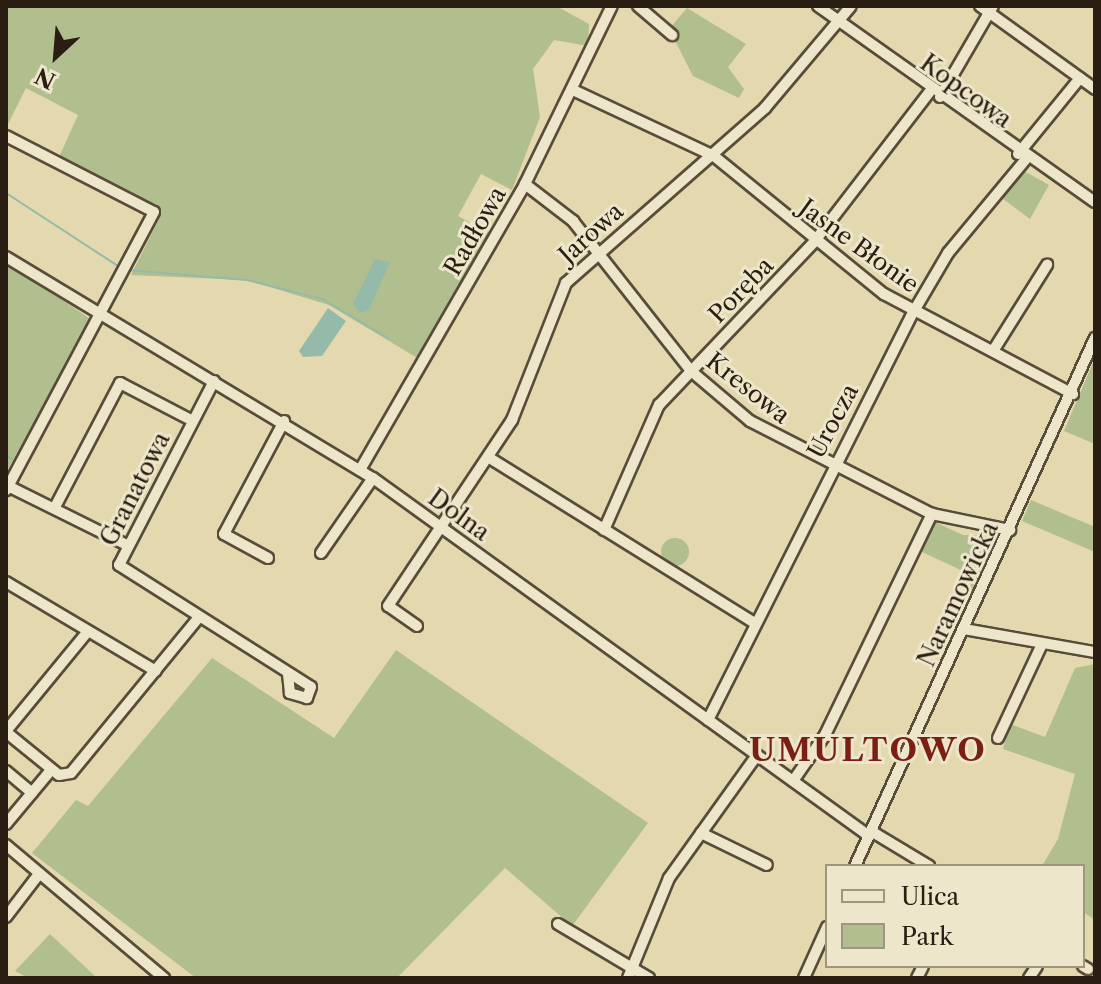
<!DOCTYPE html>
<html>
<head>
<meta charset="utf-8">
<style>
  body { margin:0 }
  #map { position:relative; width:1101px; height:984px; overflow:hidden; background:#e4d8af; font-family:"Libre Caslon Text",serif }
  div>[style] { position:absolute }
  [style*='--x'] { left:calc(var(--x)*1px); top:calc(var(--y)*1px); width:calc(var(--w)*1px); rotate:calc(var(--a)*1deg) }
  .green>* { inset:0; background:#b0bf8d }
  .round { border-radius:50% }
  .water>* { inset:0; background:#95baaa }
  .stream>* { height:2px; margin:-1px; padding:0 1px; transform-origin:1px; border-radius:1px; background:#95baaa }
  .roads { filter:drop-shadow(2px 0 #584c39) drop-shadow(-2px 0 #584c39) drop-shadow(0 2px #584c39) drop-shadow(0 -2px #584c39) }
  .minor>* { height:10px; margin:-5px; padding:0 5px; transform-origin:5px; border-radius:5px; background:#ede6cb }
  span { translate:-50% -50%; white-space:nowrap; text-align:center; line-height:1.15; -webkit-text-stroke:6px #ede6cb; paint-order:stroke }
  .street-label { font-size:24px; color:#2a1d12 }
  .district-label { font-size:32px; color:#7a1f14; font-weight:700; letter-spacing:2px }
  .frame { position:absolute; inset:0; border:8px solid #2a1d12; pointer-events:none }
  .legend { position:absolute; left:825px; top:864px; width:260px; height:104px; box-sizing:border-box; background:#ede6cb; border:2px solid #9f9681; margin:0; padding:10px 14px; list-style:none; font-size:24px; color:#2a1d12 }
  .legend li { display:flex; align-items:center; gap:16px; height:40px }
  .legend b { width:40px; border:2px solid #9f9681 }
  .north { position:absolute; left:16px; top:16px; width:80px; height:80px; -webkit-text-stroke:6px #ede6cb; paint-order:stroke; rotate:206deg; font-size:22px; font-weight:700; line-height:32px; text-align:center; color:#2a1d12 }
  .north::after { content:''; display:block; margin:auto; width:28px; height:36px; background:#2a1d12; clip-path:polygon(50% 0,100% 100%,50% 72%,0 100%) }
</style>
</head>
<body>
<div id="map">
  <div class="green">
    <i style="clip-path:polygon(6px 6px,556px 6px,589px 24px,588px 46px,554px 40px,533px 69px,540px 117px,512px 190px,481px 174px,458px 216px,491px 234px,419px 359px,329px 305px,247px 280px,131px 275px,158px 221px,151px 204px,59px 157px,78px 115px,26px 88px,6px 128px)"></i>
    <i style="clip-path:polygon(687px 8px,746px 44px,728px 67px,744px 89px,739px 98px,693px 76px,669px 29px)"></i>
    <i style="clip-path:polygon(1024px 171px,1049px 185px,1030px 219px,999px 196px)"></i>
    <i style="clip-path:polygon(11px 264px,93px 321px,6px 472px,6px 272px)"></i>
    <i style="clip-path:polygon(1095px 358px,1095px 444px,1064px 431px)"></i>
    <i style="clip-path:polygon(1031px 500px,1095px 527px,1095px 552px,1022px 521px)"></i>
    <i style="clip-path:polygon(935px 522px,963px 535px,1000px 535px,972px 595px,967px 573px,920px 551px)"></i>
    <i class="round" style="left:661px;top:538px;width:28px;height:28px"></i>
    <i style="clip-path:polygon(396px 650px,648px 823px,572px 926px,505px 868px,397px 978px,196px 978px,32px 853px,76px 800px,88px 806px,212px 658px,334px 738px)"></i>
    <i style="clip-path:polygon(1095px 664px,1095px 920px,1083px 912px,1083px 866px,1042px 866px,1058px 839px,1075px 774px,1003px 749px,1010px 724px,1045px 737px,1075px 668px)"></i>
    <i style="clip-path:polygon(50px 934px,97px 978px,28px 978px,15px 971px)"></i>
  </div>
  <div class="water">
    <i style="clip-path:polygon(375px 259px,390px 262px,369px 310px,360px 313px,353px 304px)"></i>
    <i style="clip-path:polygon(328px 308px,346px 321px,322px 356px,303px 357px,299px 351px)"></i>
  </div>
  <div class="stream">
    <i style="--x:6;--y:193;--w:137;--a:33.1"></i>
    <i style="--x:127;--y:270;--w:120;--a:4.8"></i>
    <i style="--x:247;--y:280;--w:77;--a:14.2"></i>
    <i style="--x:322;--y:299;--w:77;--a:30.6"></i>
    <i style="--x:6;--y:456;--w:7;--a:27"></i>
  </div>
  <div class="roads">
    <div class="minor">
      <i style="--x:638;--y:6;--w:45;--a:40.5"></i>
      <i style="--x:818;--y:6;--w:339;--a:35.3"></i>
      <i style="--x:980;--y:6;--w:142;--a:35.8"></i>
      <i style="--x:573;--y:90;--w:156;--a:25.1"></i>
      <i style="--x:714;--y:156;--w:219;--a:39.1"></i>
      <i style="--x:884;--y:294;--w:214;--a:27.9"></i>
      <i style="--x:940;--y:97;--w:105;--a:-59.8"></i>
      <i style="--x:6;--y:136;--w:166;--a:27.2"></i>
      <i style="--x:154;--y:212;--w:315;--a:118"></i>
      <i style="--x:1018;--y:154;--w:98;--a:-50.8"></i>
      <i style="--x:525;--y:184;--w:61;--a:37.6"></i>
      <i style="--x:573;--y:221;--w:191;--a:51.8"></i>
      <i style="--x:691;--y:371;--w:77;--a:40.3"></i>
      <i style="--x:750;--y:421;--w:204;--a:27.1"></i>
      <i style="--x:932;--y:514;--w:80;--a:11.6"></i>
      <i style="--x:6;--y:257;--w:428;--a:31.1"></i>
      <i style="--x:373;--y:478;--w:612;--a:35.82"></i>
      <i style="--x:993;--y:351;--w:102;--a:-57.9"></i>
      <i style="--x:214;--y:381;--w:207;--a:117.3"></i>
      <i style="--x:119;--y:565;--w:227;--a:32.4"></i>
      <i style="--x:311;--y:687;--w:12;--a:110"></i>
      <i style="--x:307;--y:698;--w:18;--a:-164"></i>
      <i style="--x:290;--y:693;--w:20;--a:-96"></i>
      <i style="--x:488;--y:457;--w:314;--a:31.9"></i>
      <i style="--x:360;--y:470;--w:330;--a:-60"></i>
      <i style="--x:525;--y:184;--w:198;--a:-64"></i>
      <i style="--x:8;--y:486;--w:133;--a:26.4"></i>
      <i style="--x:55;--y:507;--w:140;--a:-62.3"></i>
      <i style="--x:120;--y:383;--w:82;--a:27.5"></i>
      <i style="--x:604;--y:530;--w:137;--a:-66.3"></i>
      <i style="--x:659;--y:405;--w:225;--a:-46.4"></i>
      <i style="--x:814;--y:242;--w:192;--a:-52.4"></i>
      <i style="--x:321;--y:553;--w:91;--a:-55.3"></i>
      <i style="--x:268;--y:558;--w:50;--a:-151.4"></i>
      <i style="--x:224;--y:534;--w:128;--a:-62"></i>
      <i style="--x:6;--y:582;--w:174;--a:30.7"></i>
      <i style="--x:417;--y:626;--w:35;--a:-145"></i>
      <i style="--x:388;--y:606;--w:224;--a:-56.3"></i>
      <i style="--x:512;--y:420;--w:147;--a:-68.5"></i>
      <i style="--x:566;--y:283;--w:265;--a:-41.3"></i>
      <i style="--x:765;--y:108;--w:133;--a:-49.9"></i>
      <i style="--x:964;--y:629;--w:133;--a:10"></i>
      <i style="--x:708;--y:720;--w:458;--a:-63.3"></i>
      <i style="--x:914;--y:311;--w:67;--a:-59.6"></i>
      <i style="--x:948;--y:253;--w:122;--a:-50.3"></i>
      <i style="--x:6;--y:731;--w:129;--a:-50.6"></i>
      <i style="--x:6;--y:732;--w:68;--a:39.1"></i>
      <i style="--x:59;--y:775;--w:12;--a:-9"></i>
      <i style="--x:71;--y:773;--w:202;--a:-50.6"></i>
      <i style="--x:998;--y:738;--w:104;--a:-64.9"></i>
      <i style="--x:6;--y:771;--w:34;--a:40"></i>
      <i style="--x:793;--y:781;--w:56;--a:-55.2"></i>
      <i style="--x:825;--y:735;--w:246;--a:-64.2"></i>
      <i style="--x:6;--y:824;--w:70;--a:-50.2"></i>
      <i style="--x:871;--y:831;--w:68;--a:31.1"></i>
      <i style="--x:701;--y:833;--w:73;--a:25.9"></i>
      <i style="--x:6;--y:845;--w:207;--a:40.1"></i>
      <i style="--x:855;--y:866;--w:580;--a:-65.56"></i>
      <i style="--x:6;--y:917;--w:54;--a:-52.5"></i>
      <i style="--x:558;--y:924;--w:106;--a:30.7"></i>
      <i style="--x:1083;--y:966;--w:6;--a:31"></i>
      <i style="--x:628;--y:978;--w:108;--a:-67.7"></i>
      <i style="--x:669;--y:878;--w:151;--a:-54.4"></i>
      <i style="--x:804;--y:978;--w:56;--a:-65.7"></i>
      <i style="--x:917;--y:978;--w:13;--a:-63"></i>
      <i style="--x:1029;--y:978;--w:14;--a:-56"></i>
    </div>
  </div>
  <div class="street-label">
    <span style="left:966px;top:91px;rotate:36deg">Kopcowa</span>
    <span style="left:475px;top:231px;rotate:-60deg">Radłowa</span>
    <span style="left:591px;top:233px;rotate:-42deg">Jarowa</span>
    <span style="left:859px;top:246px;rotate:36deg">Jasne Błonie</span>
    <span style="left:741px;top:290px;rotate:-46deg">Poręba</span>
    <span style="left:748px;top:388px;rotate:38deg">Kresowa</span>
    <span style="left:833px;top:421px;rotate:-62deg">Urocza</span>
    <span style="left:135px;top:489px;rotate:-63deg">Granatowa</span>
    <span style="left:459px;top:515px;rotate:36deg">Dolna</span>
    <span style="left:958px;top:594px;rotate:-65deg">Naramowicka</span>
  </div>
  <div class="district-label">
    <span style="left:868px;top:750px">UMULTOWO</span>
  </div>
  <div class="frame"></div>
  <ul class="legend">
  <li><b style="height:10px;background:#ede6cb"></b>Ulica</li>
  <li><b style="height:22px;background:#b0bf8d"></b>Park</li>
  </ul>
  <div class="north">N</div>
</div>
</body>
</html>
